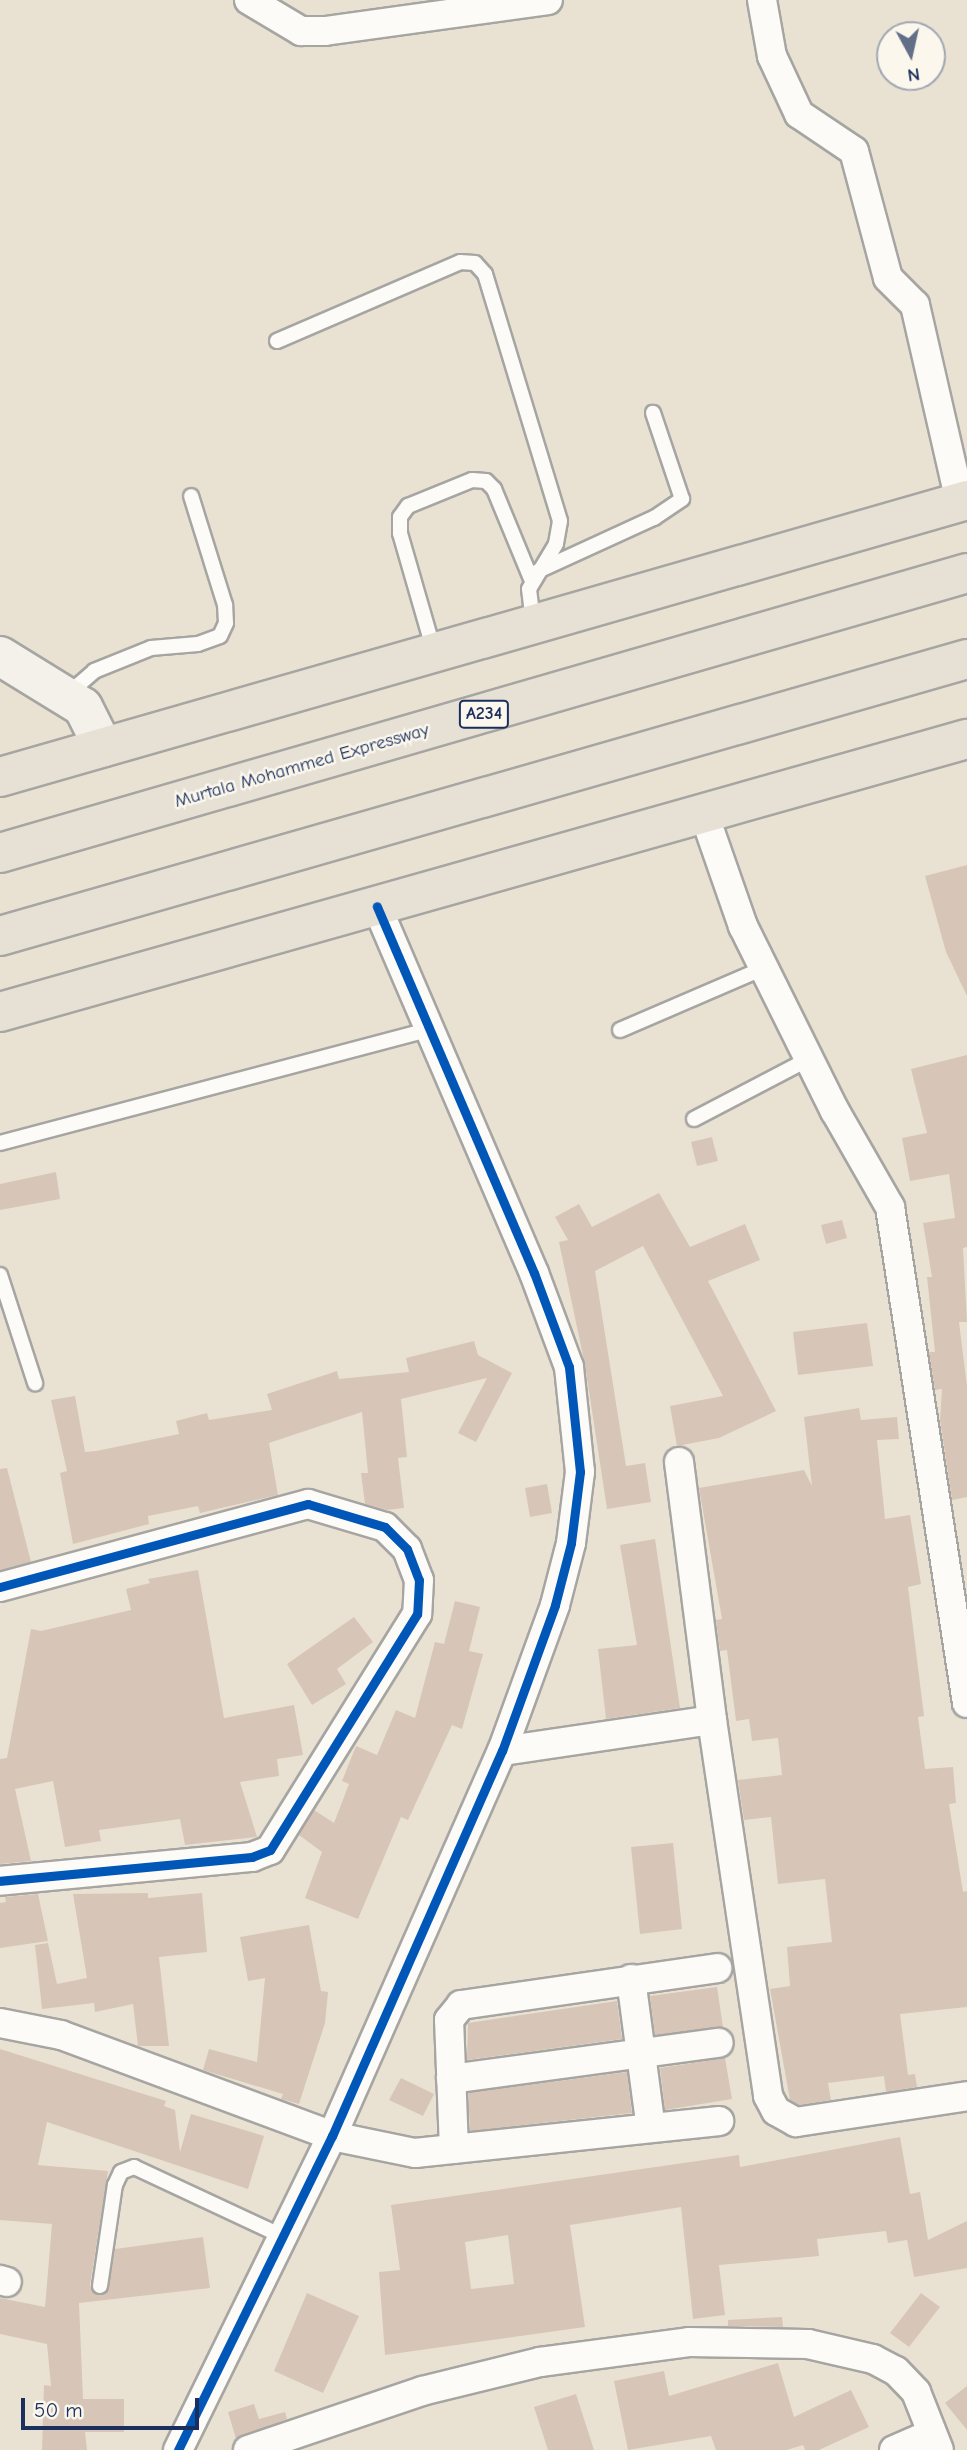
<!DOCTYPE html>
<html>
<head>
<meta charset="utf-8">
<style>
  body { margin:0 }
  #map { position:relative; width:967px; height:2450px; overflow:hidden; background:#e9e2d3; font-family:"Comic Neue",sans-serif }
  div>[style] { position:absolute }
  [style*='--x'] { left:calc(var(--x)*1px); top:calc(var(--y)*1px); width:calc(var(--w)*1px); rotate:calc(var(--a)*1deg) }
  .building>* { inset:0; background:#d7c6b7 }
  .roads { filter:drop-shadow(2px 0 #a6a5a2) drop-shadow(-2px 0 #a6a5a2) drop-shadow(0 2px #a6a5a2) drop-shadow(0 -2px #a6a5a2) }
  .lane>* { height:14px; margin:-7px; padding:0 7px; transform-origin:7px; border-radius:7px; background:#fcfbf8 }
  .street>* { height:28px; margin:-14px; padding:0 14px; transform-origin:14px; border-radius:14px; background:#fcfbf8 }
  .secondary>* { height:38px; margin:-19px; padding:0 19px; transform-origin:19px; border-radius:19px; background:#f4f0ea }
  .highway>* { height:38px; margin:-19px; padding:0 19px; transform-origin:19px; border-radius:19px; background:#e7e1d5 }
  .cycleway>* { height:9px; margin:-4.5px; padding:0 4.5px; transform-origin:4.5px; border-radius:4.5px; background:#0057b8 }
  span { translate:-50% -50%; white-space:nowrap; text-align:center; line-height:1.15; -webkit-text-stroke:5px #fbf7ec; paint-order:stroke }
  .shield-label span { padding:2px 5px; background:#fbf7ec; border:2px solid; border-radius:5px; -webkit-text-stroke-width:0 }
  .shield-label { font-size:18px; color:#1b2f5e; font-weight:700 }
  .street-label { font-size:19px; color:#1b2f5e }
  .north { position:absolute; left:876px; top:21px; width:70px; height:70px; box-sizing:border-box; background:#fbf7ec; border:2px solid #a1a7b3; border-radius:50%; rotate:172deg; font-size:19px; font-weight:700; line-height:28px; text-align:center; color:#1b2f5e }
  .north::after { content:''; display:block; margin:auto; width:24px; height:32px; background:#636e87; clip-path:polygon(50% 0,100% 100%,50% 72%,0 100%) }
  .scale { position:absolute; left:21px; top:2398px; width:178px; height:32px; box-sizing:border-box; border:4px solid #1b2f5e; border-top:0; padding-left:9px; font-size:21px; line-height:24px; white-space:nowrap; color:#1b2f5e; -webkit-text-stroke:5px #fbf7ec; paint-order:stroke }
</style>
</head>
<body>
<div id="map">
  <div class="building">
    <i style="clip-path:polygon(967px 865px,967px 996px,946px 952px,925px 876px)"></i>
    <i style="clip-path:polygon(967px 1055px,967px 1247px,963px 1248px,967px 1322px,959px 1322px,967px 1386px,967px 1497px,952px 1500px,940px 1420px,942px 1389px,935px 1390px,929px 1352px,935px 1352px,927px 1277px,932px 1277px,923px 1223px,955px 1218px,949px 1174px,910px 1181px,902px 1138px,927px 1133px,911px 1069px)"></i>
    <i style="clip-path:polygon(712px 1137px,718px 1161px,697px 1166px,691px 1142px)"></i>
    <i style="clip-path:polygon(56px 1172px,60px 1199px,0 1210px,0 1184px)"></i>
    <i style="clip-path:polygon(659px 1193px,690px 1247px,745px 1224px,760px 1260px,708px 1281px,776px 1411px,719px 1438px,677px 1446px,670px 1406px,723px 1396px,643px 1246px,595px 1271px,626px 1466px,645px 1463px,651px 1502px,607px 1509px,585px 1365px,559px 1242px,568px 1240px,555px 1217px,579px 1204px,592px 1227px)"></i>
    <i style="clip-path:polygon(842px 1220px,847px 1238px,826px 1244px,821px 1225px)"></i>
    <i style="clip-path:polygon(867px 1323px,873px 1366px,798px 1375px,793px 1332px)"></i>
    <i style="clip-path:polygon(474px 1341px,478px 1355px,512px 1373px,476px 1442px,458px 1433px,487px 1378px,401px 1399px,407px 1457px,398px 1458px,404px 1508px,387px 1510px,365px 1504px,361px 1473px,368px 1473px,362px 1412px,269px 1443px,278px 1495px,200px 1513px,198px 1506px,148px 1516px,149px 1524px,73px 1544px,60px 1473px,67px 1471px,51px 1400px,75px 1396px,85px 1452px,96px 1451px,179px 1434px,176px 1421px,207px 1413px,209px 1420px,272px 1410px,267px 1394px,337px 1371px,339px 1379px,409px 1372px,406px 1358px)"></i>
    <i style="clip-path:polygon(859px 1408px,861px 1420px,897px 1417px,899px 1439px,877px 1440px,885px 1519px,910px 1515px,921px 1584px,908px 1587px,924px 1716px,918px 1717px,925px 1769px,953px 1767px,956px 1803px,949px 1804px,963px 1892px,967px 1891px,967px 2007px,900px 2014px,908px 2075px,915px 2074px,917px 2087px,886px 2092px,884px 2076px,828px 2083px,831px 2100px,799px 2105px,790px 2100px,770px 1989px,790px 1986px,787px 1947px,832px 1942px,825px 1879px,778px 1884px,771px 1817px,744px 1820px,738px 1780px,782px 1775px,778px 1738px,752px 1741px,749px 1719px,736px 1721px,727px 1650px,720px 1651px,716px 1620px,722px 1619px,699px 1488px,804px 1470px,812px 1486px,804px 1417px)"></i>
    <i style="clip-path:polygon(7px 1468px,31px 1562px,0 1570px,0 1469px)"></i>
    <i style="clip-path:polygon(547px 1484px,552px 1513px,530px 1517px,525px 1488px)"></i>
    <i style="clip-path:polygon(655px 1539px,680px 1708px,606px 1719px,598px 1649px,637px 1645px,620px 1545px)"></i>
    <i style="clip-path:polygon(198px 1570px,224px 1718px,294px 1705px,303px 1755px,277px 1759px,279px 1776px,240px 1782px,257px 1837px,185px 1845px,180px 1819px,99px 1830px,101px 1841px,65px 1847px,53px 1781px,15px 1789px,31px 1861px,0 1864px,0 1759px,7px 1758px,31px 1629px,41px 1631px,131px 1610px,126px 1589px,150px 1583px,148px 1579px)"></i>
    <i style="clip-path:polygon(455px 1601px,480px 1607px,469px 1651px,483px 1654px,462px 1729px,452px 1725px,408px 1820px,401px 1817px,358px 1919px,305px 1898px,322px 1852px,299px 1835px,314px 1810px,334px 1823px,349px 1784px,342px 1781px,356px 1746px,377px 1755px,396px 1710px,415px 1718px,435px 1642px,444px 1644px)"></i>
    <i style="clip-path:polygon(354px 1617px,373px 1642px,337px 1669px,346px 1684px,312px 1705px,287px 1664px)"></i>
    <i style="clip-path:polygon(673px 1843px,682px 1929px,640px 1934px,631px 1847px)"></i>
    <i style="clip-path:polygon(148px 1893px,148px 1898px,202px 1893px,207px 1952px,159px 1957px,169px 2046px,138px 2046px,133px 2004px,95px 2012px,94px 2003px,42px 2009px,35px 1945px,48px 1943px,57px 1984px,87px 1978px,73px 1894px)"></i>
    <i style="clip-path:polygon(38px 1894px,48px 1941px,0 1948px,0 1903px,6px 1902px,5px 1897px)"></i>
    <i style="clip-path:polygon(309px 1925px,321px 1991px,328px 1992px,325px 2023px,299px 2104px,281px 2099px,283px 2094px,203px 2070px,209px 2049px,257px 2062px,265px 1978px,248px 1981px,240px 1937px)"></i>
    <i style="clip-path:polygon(717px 1987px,723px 2027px,655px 2035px,650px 1996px)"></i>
    <i style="clip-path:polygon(617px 2001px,622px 2039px,467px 2060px,468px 2023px)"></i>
    <i style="clip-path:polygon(0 2049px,166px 2101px,164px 2106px,175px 2110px,180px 2152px,191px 2114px,264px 2136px,248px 2189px,47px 2122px,38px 2165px,108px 2171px,90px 2285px,94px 2293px,108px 2291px,115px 2249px,203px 2237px,210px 2288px,79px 2303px,83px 2399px,124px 2399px,124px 2432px,85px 2432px,87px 2450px,42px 2450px,44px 2385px,51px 2386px,47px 2344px,0 2334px,0 2298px,45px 2307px,52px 2224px,0 2220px)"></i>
    <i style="clip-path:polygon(725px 2058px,732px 2099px,665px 2110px,660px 2068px)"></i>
    <i style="clip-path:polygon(627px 2072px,632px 2113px,470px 2131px,468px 2093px)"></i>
    <i style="clip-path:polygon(401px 2078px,434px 2094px,423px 2116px,389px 2100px)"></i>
    <i style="clip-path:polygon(evenodd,900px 2137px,910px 2194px,920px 2192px,928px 2240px,967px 2221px,967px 2268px,914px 2277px,907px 2240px,888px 2243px,886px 2231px,817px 2239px,819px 2256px,719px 2265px,725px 2315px,693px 2319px,681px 2207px,570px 2225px,585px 2327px,385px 2355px,379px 2272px,400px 2270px,391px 2205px,739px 2155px,740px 2167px,900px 2137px,508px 2235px,514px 2284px,471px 2289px,465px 2242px,508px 2235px)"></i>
    <i style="clip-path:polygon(307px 2293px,359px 2316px,323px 2393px,274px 2371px)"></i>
    <i style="clip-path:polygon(921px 2293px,940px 2307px,909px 2347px,890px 2333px)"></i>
    <i style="clip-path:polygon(782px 2317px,783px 2327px,728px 2326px,728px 2320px)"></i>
    <i style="clip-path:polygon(778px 2363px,794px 2417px,851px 2390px,869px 2427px,819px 2450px,805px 2450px,803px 2445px,787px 2450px,716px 2450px,711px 2436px,628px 2450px,614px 2381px,664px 2371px,669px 2396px)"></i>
    <i style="clip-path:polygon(967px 2386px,967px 2430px,945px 2403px)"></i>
    <i style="clip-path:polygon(576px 2394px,594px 2450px,548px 2450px,534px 2407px)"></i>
    <i style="clip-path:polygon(254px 2404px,259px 2419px,285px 2412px,287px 2419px,236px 2439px,228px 2412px)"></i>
  </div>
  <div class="roads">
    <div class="lane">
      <i style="--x:277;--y:341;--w:199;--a:-23.3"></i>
      <i style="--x:460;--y:262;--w:15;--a:4"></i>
      <i style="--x:475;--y:263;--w:15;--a:48"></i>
      <i style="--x:485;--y:274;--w:258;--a:73.1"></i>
      <i style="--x:560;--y:521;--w:23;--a:100"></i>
      <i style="--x:556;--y:544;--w:52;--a:121"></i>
      <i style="--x:529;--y:589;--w:32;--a:83"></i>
      <i style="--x:538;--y:571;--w:128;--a:-24.6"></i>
      <i style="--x:654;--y:518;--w:34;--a:-34"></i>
      <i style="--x:682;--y:499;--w:91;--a:-108.6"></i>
      <i style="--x:434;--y:651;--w:123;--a:-106.1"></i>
      <i style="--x:400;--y:533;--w:16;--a:-90"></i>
      <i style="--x:400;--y:517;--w:14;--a:-54"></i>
      <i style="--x:408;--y:506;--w:69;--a:-22.1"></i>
      <i style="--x:472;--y:480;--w:14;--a:4"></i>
      <i style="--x:486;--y:481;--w:11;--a:45"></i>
      <i style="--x:494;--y:489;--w:100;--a:67.6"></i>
      <i style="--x:68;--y:694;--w:35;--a:-41"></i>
      <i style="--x:94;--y:671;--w:61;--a:-22"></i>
      <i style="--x:151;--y:648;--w:47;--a:-4.9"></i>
      <i style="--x:198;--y:644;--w:23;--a:-20"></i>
      <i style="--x:220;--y:636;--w:14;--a:-65"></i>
      <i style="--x:226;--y:623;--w:18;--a:-93"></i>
      <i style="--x:225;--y:605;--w:114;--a:-107.3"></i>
      <i style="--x:620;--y:1030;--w:157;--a:-23.3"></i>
      <i style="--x:694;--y:1119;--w:130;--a:-27.6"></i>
      <i style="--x:0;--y:1143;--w:443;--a:-14.8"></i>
      <i style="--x:0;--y:1275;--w:114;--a:72"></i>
      <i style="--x:100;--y:2286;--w:102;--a:-81.6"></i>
      <i style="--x:115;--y:2185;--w:14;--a:-65"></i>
      <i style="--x:121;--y:2172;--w:14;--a:-21"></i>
      <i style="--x:134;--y:2167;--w:161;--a:25"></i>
    </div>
    <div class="street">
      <i style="--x:249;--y:0;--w:61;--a:30.8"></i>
      <i style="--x:301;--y:31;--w:24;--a:0"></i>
      <i style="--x:325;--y:31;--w:225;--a:-7.9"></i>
      <i style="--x:762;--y:0;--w:57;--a:79.9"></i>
      <i style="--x:772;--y:56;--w:64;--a:65"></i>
      <i style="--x:799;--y:114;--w:66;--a:33.9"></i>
      <i style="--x:854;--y:151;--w:131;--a:75"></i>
      <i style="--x:888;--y:278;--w:38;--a:45"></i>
      <i style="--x:915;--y:305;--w:202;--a:77.1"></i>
      <i style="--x:704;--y:814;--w:119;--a:70.8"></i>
      <i style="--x:743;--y:926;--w:207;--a:63.6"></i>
      <i style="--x:835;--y:1111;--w:111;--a:60.2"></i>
      <i style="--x:890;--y:1207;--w:502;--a:81.18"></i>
      <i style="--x:679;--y:1462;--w:260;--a:82.7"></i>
      <i style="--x:712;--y:1720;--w:380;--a:81.5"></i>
      <i style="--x:768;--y:2096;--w:17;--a:62"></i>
      <i style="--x:776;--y:2111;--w:23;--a:29"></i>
      <i style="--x:796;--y:2122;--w:173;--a:-8.6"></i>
      <i style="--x:0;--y:1587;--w:319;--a:-15.1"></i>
      <i style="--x:308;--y:1504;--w:80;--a:16.6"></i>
      <i style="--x:385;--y:1527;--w:31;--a:45"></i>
      <i style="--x:407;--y:1549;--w:33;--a:69"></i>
      <i style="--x:419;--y:1580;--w:34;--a:93"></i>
      <i style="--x:417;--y:1614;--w:278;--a:121.9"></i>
      <i style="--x:270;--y:1850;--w:19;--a:159"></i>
      <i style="--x:252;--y:1857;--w:253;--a:174.6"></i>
      <i style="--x:502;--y:1751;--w:212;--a:-8.4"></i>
      <i style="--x:631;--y:1979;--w:150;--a:82.4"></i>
      <i style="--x:0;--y:2023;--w:62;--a:11.1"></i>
      <i style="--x:61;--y:2035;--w:289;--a:20.4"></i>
      <i style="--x:332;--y:2136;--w:85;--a:11.6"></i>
      <i style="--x:415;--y:2153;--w:306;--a:-6"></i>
      <i style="--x:451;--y:2079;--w:270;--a:-7.7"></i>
      <i style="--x:454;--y:2149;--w:129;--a:-92.2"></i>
      <i style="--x:449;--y:2020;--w:19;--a:-51"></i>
      <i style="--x:461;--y:2005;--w:259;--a:-8.2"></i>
      <i style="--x:0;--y:2280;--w:7;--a:16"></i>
      <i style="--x:178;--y:2450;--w:350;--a:-63.9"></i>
      <i style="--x:332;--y:2136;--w:421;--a:-66.2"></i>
      <i style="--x:502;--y:1751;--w:155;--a:-70"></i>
      <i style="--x:555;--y:1605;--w:64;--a:-75.5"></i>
      <i style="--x:571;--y:1543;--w:72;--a:-82.8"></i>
      <i style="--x:580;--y:1472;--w:106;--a:-96"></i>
      <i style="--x:569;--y:1367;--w:100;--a:-110.4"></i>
      <i style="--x:534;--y:1273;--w:399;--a:-113.2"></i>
      <i style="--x:248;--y:2450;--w:184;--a:-18.7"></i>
      <i style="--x:422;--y:2391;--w:122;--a:-13.8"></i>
      <i style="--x:540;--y:2362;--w:150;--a:-7.6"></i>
      <i style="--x:689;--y:2342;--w:119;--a:1"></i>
      <i style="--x:808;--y:2344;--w:67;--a:13"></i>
      <i style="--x:873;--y:2359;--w:26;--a:28"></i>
      <i style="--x:896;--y:2371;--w:29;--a:46"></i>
      <i style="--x:916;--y:2392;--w:62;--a:68.4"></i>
      <i style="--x:894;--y:2450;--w:40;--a:-23.4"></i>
    </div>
    <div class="secondary">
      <i style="--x:0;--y:656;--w:97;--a:31.6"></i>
      <i style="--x:83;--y:707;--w:45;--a:63.4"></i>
    </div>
    <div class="highway">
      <i style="--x:0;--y:777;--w:1006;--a:-15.98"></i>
      <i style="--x:0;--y:853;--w:1007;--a:-16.15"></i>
      <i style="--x:0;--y:936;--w:1006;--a:-15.98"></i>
      <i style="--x:0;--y:1012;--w:1005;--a:-15.77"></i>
    </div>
  </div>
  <div class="cycleway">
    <i style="--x:0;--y:1587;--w:319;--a:-15.1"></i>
    <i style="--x:308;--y:1504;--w:80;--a:16.6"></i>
    <i style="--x:385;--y:1527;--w:31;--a:45"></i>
    <i style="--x:407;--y:1549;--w:33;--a:69"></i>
    <i style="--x:419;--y:1580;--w:34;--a:93"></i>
    <i style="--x:417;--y:1614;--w:278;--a:121.9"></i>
    <i style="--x:270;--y:1850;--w:19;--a:159"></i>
    <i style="--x:252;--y:1857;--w:253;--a:174.6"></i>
    <i style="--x:178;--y:2450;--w:350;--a:-63.9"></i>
    <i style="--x:332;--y:2136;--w:421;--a:-66.2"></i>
    <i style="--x:502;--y:1751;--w:155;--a:-70"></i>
    <i style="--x:555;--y:1605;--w:64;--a:-75.5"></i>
    <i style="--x:571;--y:1543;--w:72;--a:-82.8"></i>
    <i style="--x:580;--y:1472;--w:106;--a:-96"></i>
    <i style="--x:569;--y:1367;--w:100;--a:-110.4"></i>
    <i style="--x:534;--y:1273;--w:399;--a:-113.2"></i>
  </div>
  <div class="shield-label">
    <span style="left:484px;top:714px">A234</span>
  </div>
  <div class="street-label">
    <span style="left:302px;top:766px;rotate:-16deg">Murtala Mohammed Expressway</span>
  </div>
  <div class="north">N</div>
  <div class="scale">50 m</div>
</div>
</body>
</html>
